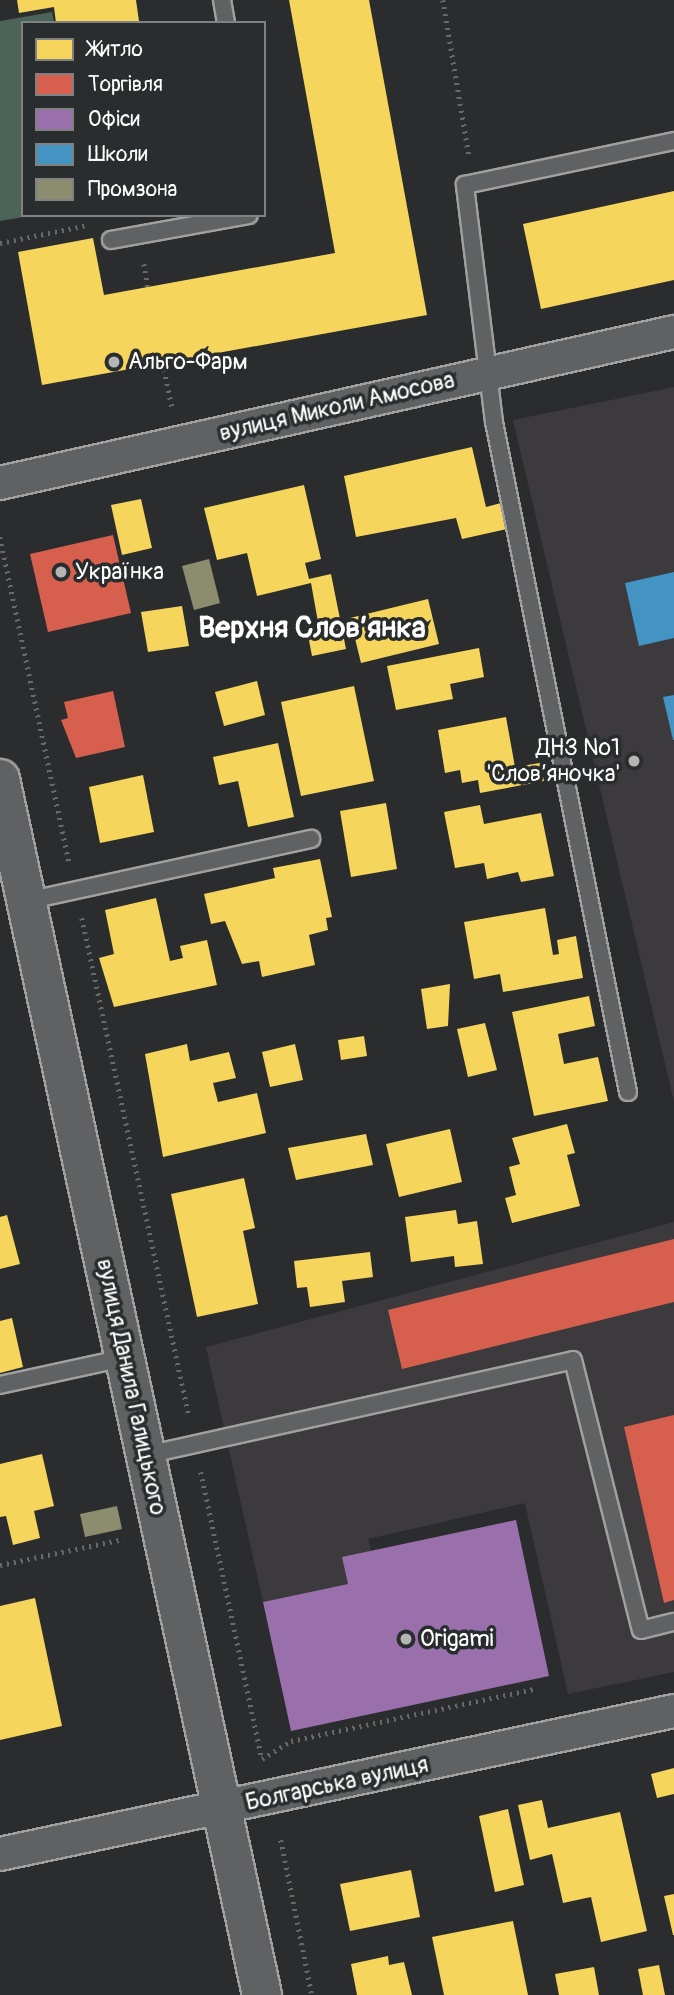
<!DOCTYPE html>
<html>
<head>
<meta charset="utf-8">
<style>
  body { margin:0 }
  #map { position:relative; width:674px; height:1995px; overflow:hidden; background:#2b2c2d; font-family:Pangolin,sans-serif }
  div>[style] { position:absolute }
  [style*='--x'] { left:calc(var(--x)*1px); top:calc(var(--y)*1px); width:calc(var(--w)*1px); rotate:calc(var(--a)*1deg) }
  .built>* { inset:0; background:#3c3a3d }
  .green>* { inset:0; background:#4c6457 }
  .homes>* { inset:0; background:#f6d55c }
  .shops>* { inset:0; background:#d6604d }
  .offices>* { inset:0; background:#9970ab }
  .schools>* { inset:0; background:#4393c3 }
  .industry>* { inset:0; background:#8c8c6e }
  .path>* { height:4.5px; margin-top:-2.25px; transform-origin:0; background:repeating-linear-gradient(90deg,#686969 0 2px,transparent 0 7px) }
  .roads { filter:drop-shadow(2px 0 #a0a0a0) drop-shadow(-2px 0 #a0a0a0) drop-shadow(0 2px #a0a0a0) drop-shadow(0 -2px #a0a0a0) }
  .service>* { height:16px; margin:-8px; padding:0 8px; transform-origin:8px; border-radius:8px; background:#606162 }
  .minor>* { height:32px; margin:-16px; padding:0 16px; transform-origin:16px; border-radius:16px; background:#606162 }
  .secondary>* { height:38px; margin:-19px; padding:0 19px; transform-origin:19px; border-radius:19px; background:#606162 }
  .dots>* { width:19px; height:19px; translate:-50% -50%; box-sizing:border-box; border:4px solid #2a2d2e; border-radius:50% }
  span { translate:-50% -50%; white-space:nowrap; text-align:center; line-height:1.15; -webkit-text-stroke:7px #2a2d2e; paint-order:stroke }
  .poi-label { font-size:23px; color:#fff }
  .left { translate:0 -50%; text-align:left }
  .right { translate:-100% -50%; text-align:right }
  .street-label { font-size:23px; color:#fff }
  .district-label { font-size:30px; color:#fff; font-weight:700 }
  .legend { position:absolute; left:21px; top:21px; width:245px; height:196px; box-sizing:border-box; background:#2a2d2e; border:2px solid #7f8182; margin:0; padding:9px 12px; list-style:none; font-size:21px; color:#fff }
  .legend li { display:flex; align-items:center; gap:14px; height:35px }
  .legend b { width:35px; border:2px solid #7f8182 }
</style>
</head>
<body>
<div id="map">
  <div class="built">
    <i style="clip-path:polygon(674px 387px,674px 1102px,513px 420px)"></i>
    <i style="clip-path:polygon(674px 1222px,674px 1672px,568px 1694px,525px 1503px,368px 1539px,371px 1551px,348px 1584px,263px 1602px,206px 1347px)"></i>
  </div>
  <div class="green">
    <i style="clip-path:polygon(52px 12px,54px 23px,23px 23px,23px 215px,35px 215px,0 221px,0 21px)"></i>
  </div>
  <div class="homes">
    <i style="clip-path:polygon(17px 0,136px 0,139px 21px,56px 23px,54px 7px,19px 13px)"></i>
    <i style="clip-path:polygon(289px 0,369px 0,427px 315px,42px 385px,18px 252px,93px 238px,104px 295px,335px 253px)"></i>
    <i style="clip-path:polygon(674px 191px,674px 280px,541px 309px,523px 224px)"></i>
    <i style="clip-path:polygon(472px 447px,486px 507px,501px 503px,507px 529px,462px 539px,456px 518px,356px 537px,344px 476px)"></i>
    <i style="clip-path:polygon(304px 485px,321px 559px,305px 563px,309px 579px,331px 574px,346px 649px,312px 656px,306px 625px,318px 622px,311px 583px,257px 596px,247px 553px,217px 560px,204px 508px)"></i>
    <i style="clip-path:polygon(141px 499px,152px 548px,122px 555px,111px 505px)"></i>
    <i style="clip-path:polygon(428px 599px,439px 644px,361px 663px,350px 618px)"></i>
    <i style="clip-path:polygon(182px 606px,189px 646px,148px 652px,141px 612px)"></i>
    <i style="clip-path:polygon(479px 648px,484px 677px,450px 684px,453px 699px,396px 710px,387px 666px)"></i>
    <i style="clip-path:polygon(257px 681px,265px 715px,224px 726px,215px 692px)"></i>
    <i style="clip-path:polygon(354px 686px,374px 781px,301px 796px,281px 702px)"></i>
    <i style="clip-path:polygon(506px 717px,515px 767px,540px 763px,544px 781px,480px 793px,478px 780px,462px 783px,460px 770px,445px 773px,438px 730px)"></i>
    <i style="clip-path:polygon(278px 743px,294px 817px,248px 827px,238px 781px,219px 785px,213px 757px)"></i>
    <i style="clip-path:polygon(143px 775px,154px 832px,100px 843px,89px 787px)"></i>
    <i style="clip-path:polygon(386px 803px,397px 869px,351px 877px,340px 811px)"></i>
    <i style="clip-path:polygon(480px 805px,484px 824px,541px 813px,554px 876px,521px 882px,518px 872px,487px 879px,484px 863px,455px 868px,444px 812px)"></i>
    <i style="clip-path:polygon(320px 859px,332px 917px,326px 918px,328px 930px,309px 935px,315px 965px,262px 977px,259px 961px,242px 964px,225px 921px,211px 924px,204px 894px,275px 878px,273px 868px)"></i>
    <i style="clip-path:polygon(156px 898px,170px 961px,183px 958px,180px 946px,207px 940px,217px 985px,114px 1007px,99px 958px,114px 954px,105px 910px)"></i>
    <i style="clip-path:polygon(545px 908px,553px 955px,559px 954px,557px 940px,576px 936px,583px 978px,503px 992px,500px 974px,474px 979px,464px 922px)"></i>
    <i style="clip-path:polygon(450px 984px,448px 1026px,427px 1029px,421px 989px)"></i>
    <i style="clip-path:polygon(589px 996px,595px 1026px,558px 1034px,564px 1064px,598px 1057px,608px 1101px,534px 1116px,512px 1012px)"></i>
    <i style="clip-path:polygon(485px 1023px,497px 1070px,468px 1077px,457px 1029px)"></i>
    <i style="clip-path:polygon(364px 1036px,367px 1056px,341px 1060px,338px 1040px)"></i>
    <i style="clip-path:polygon(187px 1044px,190px 1061px,229px 1052px,236px 1078px,213px 1083px,218px 1102px,257px 1093px,266px 1133px,163px 1157px,145px 1054px)"></i>
    <i style="clip-path:polygon(295px 1044px,303px 1080px,270px 1087px,262px 1052px)"></i>
    <i style="clip-path:polygon(567px 1124px,575px 1153px,567px 1155px,580px 1206px,512px 1223px,505px 1198px,516px 1195px,509px 1167px,520px 1164px,512px 1138px)"></i>
    <i style="clip-path:polygon(450px 1129px,462px 1182px,399px 1197px,386px 1144px)"></i>
    <i style="clip-path:polygon(366px 1134px,373px 1165px,296px 1180px,288px 1148px)"></i>
    <i style="clip-path:polygon(244px 1178px,255px 1228px,243px 1231px,258px 1304px,197px 1317px,171px 1194px)"></i>
    <i style="clip-path:polygon(456px 1210px,458px 1224px,477px 1221px,483px 1264px,455px 1267px,454px 1256px,411px 1262px,405px 1217px)"></i>
    <i style="clip-path:polygon(7px 1215px,20px 1264px,0 1269px,0 1217px)"></i>
    <i style="clip-path:polygon(370px 1252px,373px 1277px,342px 1281px,345px 1302px,310px 1307px,307px 1287px,297px 1288px,294px 1261px)"></i>
    <i style="clip-path:polygon(12px 1318px,23px 1367px,0 1373px,0 1321px)"></i>
    <i style="clip-path:polygon(42px 1454px,54px 1506px,34px 1511px,40px 1538px,13px 1545px,6px 1516px,0 1517px,0 1464px)"></i>
    <i style="clip-path:polygon(35px 1598px,62px 1726px,0 1740px,0 1606px)"></i>
    <i style="clip-path:polygon(674px 1768px,674px 1794px,657px 1798px,651px 1774px)"></i>
    <i style="clip-path:polygon(542px 1800px,548px 1828px,620px 1812px,647px 1931px,601px 1942px,591px 1897px,563px 1903px,552px 1854px,530px 1860px,518px 1805px)"></i>
    <i style="clip-path:polygon(508px 1809px,524px 1885px,495px 1892px,479px 1816px)"></i>
    <i style="clip-path:polygon(411px 1870px,420px 1917px,350px 1931px,340px 1884px)"></i>
    <i style="clip-path:polygon(674px 1894px,674px 1935px,673px 1935px,664px 1896px)"></i>
    <i style="clip-path:polygon(513px 1921px,528px 1995px,444px 1995px,432px 1937px)"></i>
    <i style="clip-path:polygon(388px 1956px,389px 1965px,404px 1962px,412px 1995px,357px 1995px,351px 1964px)"></i>
    <i style="clip-path:polygon(659px 1965px,665px 1995px,643px 1995px,638px 1969px)"></i>
    <i style="clip-path:polygon(594px 1967px,599px 1995px,559px 1995px,555px 1974px)"></i>
  </div>
  <div class="shops">
    <i style="clip-path:polygon(113px 535px,131px 613px,48px 632px,30px 554px)"></i>
    <i style="clip-path:polygon(113px 691px,125px 747px,76px 758px,61px 720px,68px 718px,64px 702px)"></i>
    <i style="clip-path:polygon(674px 1239px,674px 1302px,402px 1369px,388px 1310px)"></i>
    <i style="clip-path:polygon(674px 1415px,674px 1600px,664px 1603px,624px 1427px)"></i>
  </div>
  <div class="offices">
    <i style="clip-path:polygon(516px 1520px,549px 1676px,291px 1731px,263px 1602px,348px 1584px,342px 1557px)"></i>
  </div>
  <div class="schools">
    <i style="clip-path:polygon(674px 572px,674px 638px,639px 646px,625px 583px)"></i>
    <i style="clip-path:polygon(674px 695px,674px 740px,673px 740px,663px 697px)"></i>
  </div>
  <div class="industry">
    <i style="clip-path:polygon(209px 559px,220px 603px,194px 610px,182px 566px)"></i>
    <i style="clip-path:polygon(117px 1506px,122px 1529px,85px 1537px,80px 1514px)"></i>
  </div>
  <div class="path">
    <i style="--x:443;--y:0;--w:157;--a:80.5"></i>
    <i style="--x:0;--y:243;--w:90;--a:-11.6"></i>
    <i style="--x:144;--y:264;--w:23;--a:80"></i>
    <i style="--x:163;--y:363;--w:45;--a:78.4"></i>
    <i style="--x:0;--y:537;--w:335;--a:78"></i>
    <i style="--x:82;--y:918;--w:509;--a:77.87"></i>
    <i style="--x:201;--y:1472;--w:293;--a:78"></i>
    <i style="--x:262;--y:1759;--w:34;--a:-32"></i>
    <i style="--x:291;--y:1741;--w:248;--a:-12.1"></i>
    <i style="--x:0;--y:1565;--w:126;--a:-11.9"></i>
    <i style="--x:281;--y:1840;--w:158;--a:78.7"></i>
  </div>
  <div class="roads">
    <div class="service">
      <i style="--x:222;--y:0;--w:23;--a:80"></i>
      <i style="--x:111;--y:240;--w:140;--a:-10.3"></i>
      <i style="--x:26;--y:901;--w:292;--a:-12.3"></i>
      <i style="--x:628;--y:1092;--w:683;--a:-101.31"></i>
      <i style="--x:494;--y:422;--w:239;--a:-97"></i>
      <i style="--x:465;--y:185;--w:214;--a:-11.9"></i>
      <i style="--x:0;--y:1385;--w:127;--a:-12.3"></i>
      <i style="--x:146;--y:1455;--w:437;--a:-12.5"></i>
      <i style="--x:573;--y:1360;--w:278;--a:75.9"></i>
      <i style="--x:641;--y:1630;--w:34;--a:-14"></i>
    </div>
    <div class="minor">
      <i style="--x:0;--y:483;--w:691;--a:-12.63"></i>
      <i style="--x:0;--y:1854;--w:689;--a:-11.98"></i>
    </div>
    <div class="secondary">
      <i style="--x:0;--y:779;--w:1244;--a:77.84"></i>
    </div>
  </div>
  <div class="dots">
    <i style="left:114px;top:362px;background:#b5b5b6"></i>
    <i style="left:61px;top:572px;background:#b5b5b6"></i>
    <i style="left:634px;top:761px;background:#b5b5b6"></i>
    <i style="left:406px;top:1639px;background:#b5b5b6"></i>
  </div>
  <div class="poi-label">
    <span class="left" style="left:128px;top:362px">Альго-Фарм</span>
    <span class="left" style="left:75px;top:572px">Українка</span>
    <span class="right" style="left:620px;top:761px">ДНЗ №1<br>'Слов’яночка'</span>
    <span class="left" style="left:420px;top:1639px">Origami</span>
  </div>
  <div class="street-label">
    <span style="left:337px;top:407px;rotate:-13deg">вулиця Миколи Амосова</span>
    <span style="left:131px;top:1387px;rotate:78deg">вулиця Данила Галицького</span>
    <span style="left:337px;top:1784px;rotate:-12deg">Болгарська вулиця</span>
  </div>
  <div class="district-label">
    <span style="left:312px;top:628px">Верхня Слов’янка</span>
  </div>
  <ul class="legend">
  <li><b style="height:19px;background:#f6d55c"></b>Житло</li>
  <li><b style="height:19px;background:#d6604d"></b>Торгівля</li>
  <li><b style="height:19px;background:#9970ab"></b>Офіси</li>
  <li><b style="height:19px;background:#4393c3"></b>Школи</li>
  <li><b style="height:19px;background:#8c8c6e"></b>Промзона</li>
  </ul>
</div>
</body>
</html>
